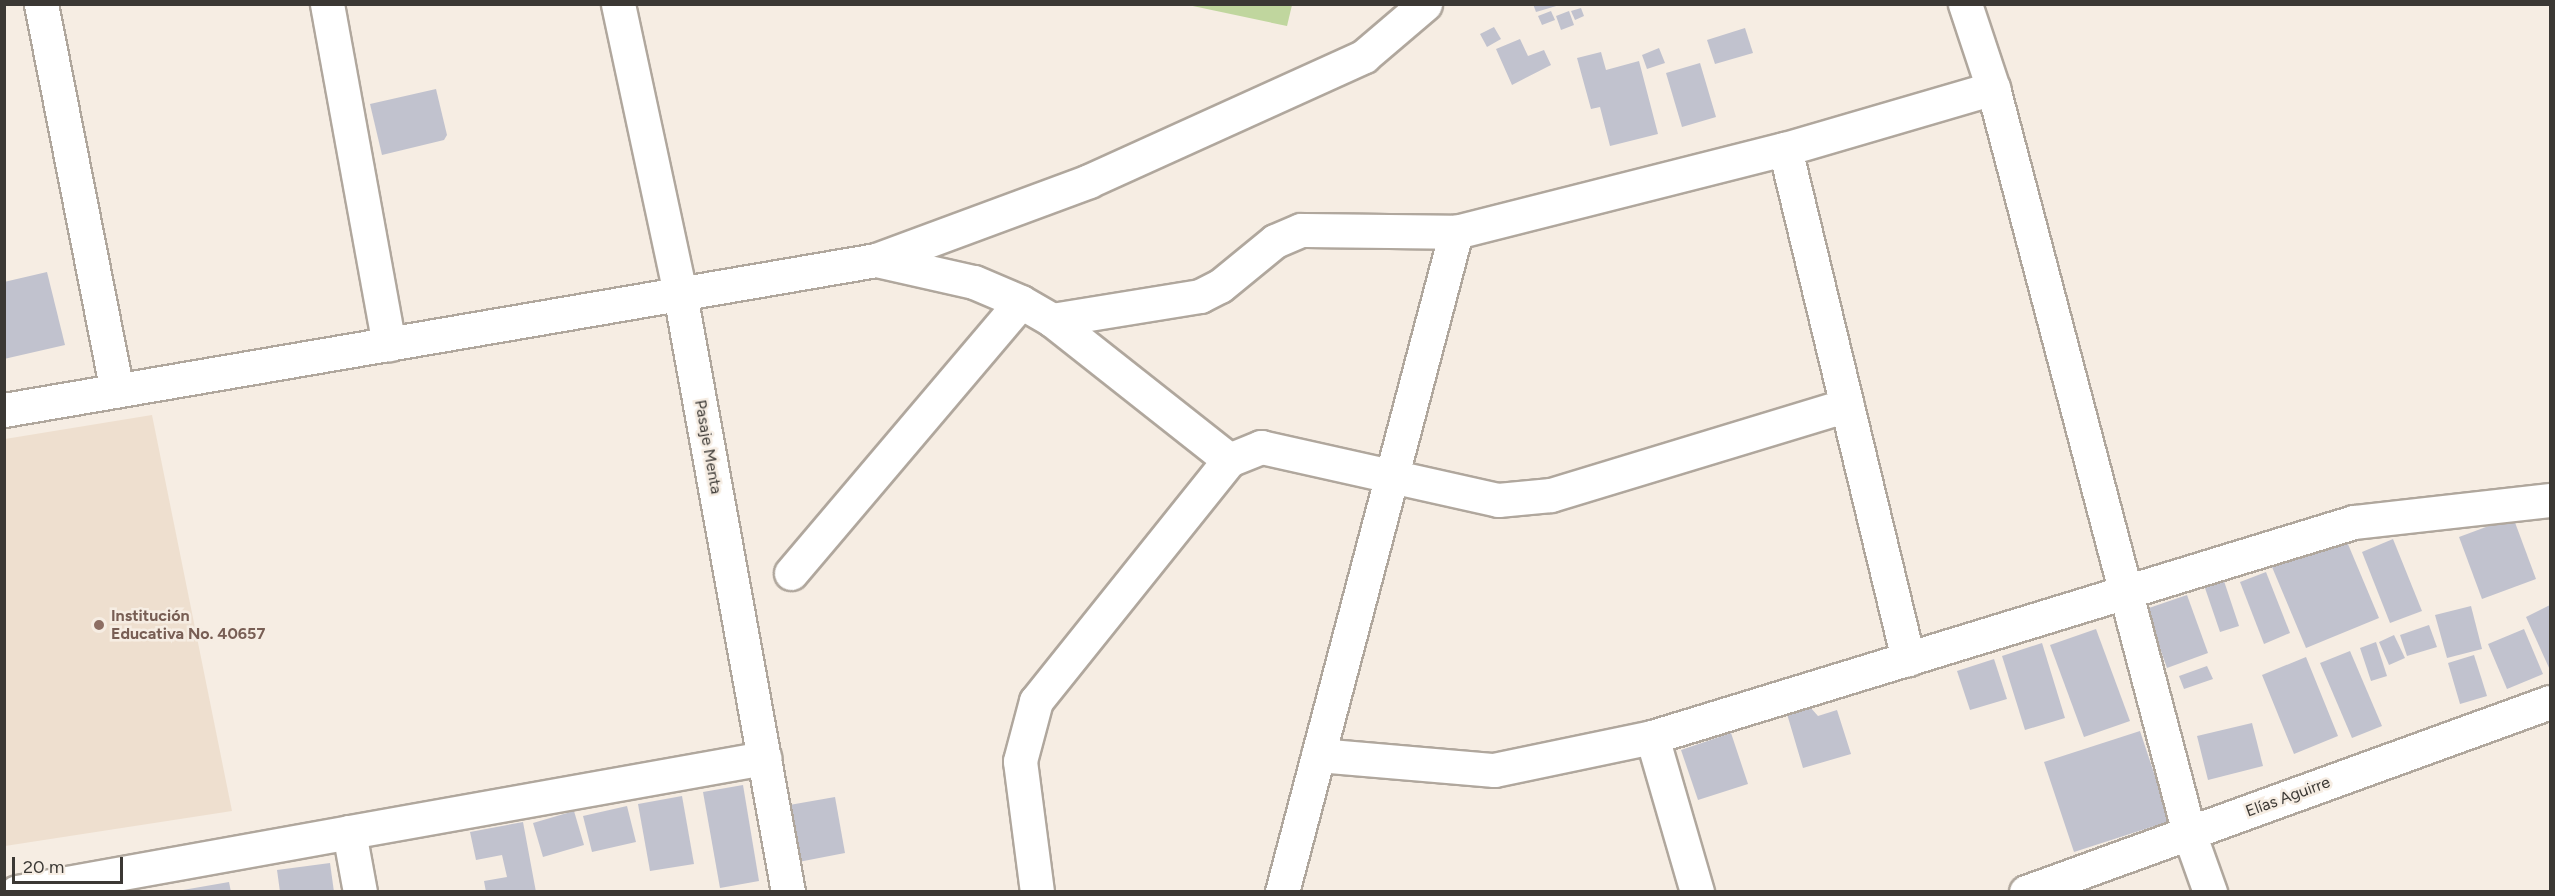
<!DOCTYPE html>
<html>
<head>
<meta charset="utf-8">
<style>
  body { margin:0 }
  #map { position:relative; width:2555px; height:896px; overflow:hidden; background:#f6ede3; font-family:Figtree,sans-serif }
  div>[style] { position:absolute }
  [style*='--x'] { left:calc(var(--x)*1px); top:calc(var(--y)*1px); width:calc(var(--w)*1px); rotate:calc(var(--a)*1deg) }
  .built>* { inset:0; background:#eedfcf }
  .green>* { inset:0; background:#c0d69e }
  .building>* { inset:0; background:#c1c2ce }
  .roads { filter:drop-shadow(2px 0 #b0a79d) drop-shadow(-2px 0 #b0a79d) drop-shadow(0 2px #b0a79d) drop-shadow(0 -2px #b0a79d) }
  .street>* { height:33px; margin:-16.5px; padding:0 16.5px; transform-origin:16.5px; border-radius:16.5px; background:#fff }
  .secondary>* { height:33px; margin:-16.5px; padding:0 16.5px; transform-origin:16.5px; border-radius:16.5px; background:#fff }
  .dots>* { width:16px; height:16px; translate:-50% -50%; box-sizing:border-box; border:3px solid #f6ede3; border-radius:50% }
  span { translate:-50% -50%; white-space:nowrap; text-align:center; line-height:1.15; -webkit-text-stroke:5px #f6ede3; paint-order:stroke }
  .street-label { font-size:16px; color:#3b3834 }
  .education-label { font-size:16px; color:#785e54; font-weight:700 }
  .left { translate:0 -50%; text-align:left }
  .frame { position:absolute; inset:0; border:6px solid #3b3834; pointer-events:none }
  .scale { position:absolute; left:12px; top:857px; width:111px; height:27px; box-sizing:border-box; border:3px solid #3b3834; border-top:0; padding-left:8px; font-size:18px; line-height:21px; white-space:nowrap; color:#3b3834; -webkit-text-stroke:4px #f6ede3; paint-order:stroke }
</style>
</head>
<body>
<div id="map">
  <div class="built">
    <i style="clip-path:polygon(152px 415px,232px 811px,5px 846px,5px 439px)"></i>
  </div>
  <div class="green">
    <i style="clip-path:polygon(1188px 5px,1292px 5px,1287px 26px)"></i>
  </div>
  <div class="building">
    <i style="clip-path:polygon(1533px 4px,1563px 4px,1536px 12px)"></i>
    <i style="clip-path:polygon(1581px 8px,1584px 16px,1575px 20px,1571px 11px)"></i>
    <i style="clip-path:polygon(1551px 11px,1555px 20px,1542px 25px,1538px 16px)"></i>
    <i style="clip-path:polygon(1569px 11px,1574px 25px,1561px 30px,1556px 16px)"></i>
    <i style="clip-path:polygon(1494px 27px,1501px 39px,1487px 47px,1480px 34px)"></i>
    <i style="clip-path:polygon(1745px 28px,1753px 53px,1715px 64px,1707px 40px)"></i>
    <i style="clip-path:polygon(1520px 39px,1528px 56px,1544px 50px,1551px 65px,1512px 85px,1496px 49px)"></i>
    <i style="clip-path:polygon(1659px 48px,1665px 63px,1647px 69px,1642px 55px)"></i>
    <i style="clip-path:polygon(1601px 52px,1606px 70px,1639px 61px,1658px 134px,1610px 146px,1600px 107px,1591px 109px,1577px 58px)"></i>
    <i style="clip-path:polygon(1700px 63px,1716px 117px,1682px 127px,1666px 73px)"></i>
    <i style="clip-path:polygon(436px 89px,447px 135px,444px 140px,382px 155px,370px 104px)"></i>
    <i style="clip-path:polygon(47px 272px,65px 345px,4px 359px,4px 282px)"></i>
    <i style="clip-path:polygon(2513px 517px,2536px 579px,2482px 599px,2459px 537px)"></i>
    <i style="clip-path:polygon(2345px 537px,2379px 618px,2306px 648px,2272px 567px)"></i>
    <i style="clip-path:polygon(2393px 539px,2422px 611px,2390px 623px,2362px 552px)"></i>
    <i style="clip-path:polygon(2266px 572px,2290px 633px,2264px 644px,2240px 582px)"></i>
    <i style="clip-path:polygon(2224px 581px,2239px 626px,2220px 632px,2205px 588px)"></i>
    <i style="clip-path:polygon(2187px 595px,2208px 653px,2167px 668px,2146px 609px)"></i>
    <i style="clip-path:polygon(2550px 605px,2550px 670px,2526px 617px)"></i>
    <i style="clip-path:polygon(2471px 606px,2482px 649px,2447px 658px,2435px 615px)"></i>
    <i style="clip-path:polygon(2429px 625px,2437px 647px,2407px 656px,2400px 635px)"></i>
    <i style="clip-path:polygon(2096px 629px,2130px 721px,2084px 737px,2050px 645px)"></i>
    <i style="clip-path:polygon(2524px 629px,2543px 674px,2507px 689px,2488px 644px)"></i>
    <i style="clip-path:polygon(2394px 635px,2405px 658px,2389px 665px,2379px 642px)"></i>
    <i style="clip-path:polygon(2376px 642px,2387px 676px,2371px 681px,2360px 648px)"></i>
    <i style="clip-path:polygon(2042px 643px,2065px 718px,2025px 730px,2002px 656px)"></i>
    <i style="clip-path:polygon(2350px 651px,2382px 726px,2352px 738px,2320px 663px)"></i>
    <i style="clip-path:polygon(2474px 655px,2487px 696px,2460px 704px,2448px 663px)"></i>
    <i style="clip-path:polygon(2306px 657px,2338px 736px,2294px 754px,2262px 675px)"></i>
    <i style="clip-path:polygon(1994px 659px,2007px 699px,1970px 710px,1957px 671px)"></i>
    <i style="clip-path:polygon(2207px 666px,2213px 679px,2184px 689px,2179px 676px)"></i>
    <i style="clip-path:polygon(1810px 707px,1818px 716px,1837px 710px,1851px 754px,1803px 768px,1787px 714px)"></i>
    <i style="clip-path:polygon(2252px 723px,2263px 766px,2208px 780px,2197px 736px)"></i>
    <i style="clip-path:polygon(2140px 731px,2170px 821px,2074px 852px,2044px 762px)"></i>
    <i style="clip-path:polygon(1731px 733px,1748px 784px,1698px 800px,1681px 750px)"></i>
    <i style="clip-path:polygon(743px 785px,759px 881px,720px 888px,703px 792px)"></i>
    <i style="clip-path:polygon(682px 796px,694px 864px,650px 871px,638px 804px)"></i>
    <i style="clip-path:polygon(835px 797px,845px 853px,788px 864px,778px 807px)"></i>
    <i style="clip-path:polygon(627px 806px,636px 842px,592px 852px,583px 816px)"></i>
    <i style="clip-path:polygon(574px 811px,584px 845px,543px 857px,533px 823px)"></i>
    <i style="clip-path:polygon(523px 822px,536px 892px,486px 892px,484px 881px,507px 877px,502px 855px,476px 860px,470px 832px)"></i>
    <i style="clip-path:polygon(330px 863px,334px 892px,280px 892px,277px 870px)"></i>
    <i style="clip-path:polygon(229px 882px,231px 892px,183px 892px,183px 890px)"></i>
  </div>
  <div class="roads">
    <div class="street">
      <i style="--x:41;--y:4;--w:394;--a:78.9"></i>
      <i style="--x:327;--y:4;--w:346;--a:79.7"></i>
      <i style="--x:1965;--y:4;--w:89;--a:71.6"></i>
      <i style="--x:1993;--y:88;--w:770;--a:75.26"></i>
      <i style="--x:2189;--y:833;--w:63;--a:70.4"></i>
      <i style="--x:1785;--y:149;--w:525;--a:76.44"></i>
      <i style="--x:876;--y:260;--w:227;--a:-20.3"></i>
      <i style="--x:1089;--y:181;--w:302;--a:-24.4"></i>
      <i style="--x:1364;--y:56;--w:80;--a:-40.4"></i>
      <i style="--x:1052;--y:320;--w:150;--a:-9.2"></i>
      <i style="--x:1200;--y:296;--w:22;--a:-27"></i>
      <i style="--x:1220;--y:286;--w:71;--a:-39.3"></i>
      <i style="--x:1275;--y:241;--w:28;--a:-23"></i>
      <i style="--x:1301;--y:230;--w:155;--a:0.7"></i>
      <i style="--x:1456;--y:232;--w:339;--a:-14.2"></i>
      <i style="--x:1785;--y:149;--w:217;--a:-16.3"></i>
      <i style="--x:4;--y:410;--w:885;--a:-9.76"></i>
      <i style="--x:876;--y:260;--w:100;--a:12.7"></i>
      <i style="--x:974;--y:282;--w:51;--a:23.1"></i>
      <i style="--x:1021;--y:302;--w:36;--a:30"></i>
      <i style="--x:1052;--y:320;--w:226;--a:38.3"></i>
      <i style="--x:791;--y:573;--w:355;--a:-49.7"></i>
      <i style="--x:1652;--y:737;--w:161;--a:73.8"></i>
      <i style="--x:1318;--y:755;--w:177;--a:4.9"></i>
      <i style="--x:1494;--y:770;--w:161;--a:-11.8"></i>
      <i style="--x:1652;--y:737;--w:734;--a:-17.03"></i>
      <i style="--x:2354;--y:522;--w:197;--a:-6.4"></i>
      <i style="--x:17;--y:892;--w:337;--a:-10.2"></i>
      <i style="--x:1037;--y:892;--w:132;--a:-97.4"></i>
      <i style="--x:1020;--y:761;--w:62;--a:-75.1"></i>
      <i style="--x:1036;--y:701;--w:309;--a:-51.3"></i>
      <i style="--x:1229;--y:460;--w:35;--a:-22"></i>
      <i style="--x:1261;--y:447;--w:243;--a:12.6"></i>
      <i style="--x:1498;--y:500;--w:53;--a:-5.4"></i>
      <i style="--x:1551;--y:495;--w:309;--a:-16.9"></i>
      <i style="--x:1282;--y:892;--w:683;--a:-75.23"></i>
    </div>
    <div class="secondary">
      <i style="--x:618;--y:4;--w:297;--a:77.9"></i>
      <i style="--x:680;--y:294;--w:608;--a:79.76"></i>
      <i style="--x:360;--y:892;--w:61;--a:-100.4"></i>
      <i style="--x:349;--y:832;--w:422;--a:-10.1"></i>
      <i style="--x:2026;--y:892;--w:557;--a:-19.93"></i>
    </div>
  </div>
  <div class="dots">
    <i style="left:99px;top:625px;background:#8d6e63"></i>
  </div>
  <div class="street-label">
    <span style="left:708px;top:447px;rotate:80deg">Pasaje Menta</span>
    <span style="left:2288px;top:797px;rotate:-20deg">Elías Aguirre</span>
  </div>
  <div class="education-label">
    <span class="left" style="left:111px;top:625px">Institución<br>Educativa No. 40657</span>
  </div>
  <div class="frame"></div>
  <div class="scale">20 m</div>
</div>
</body>
</html>
